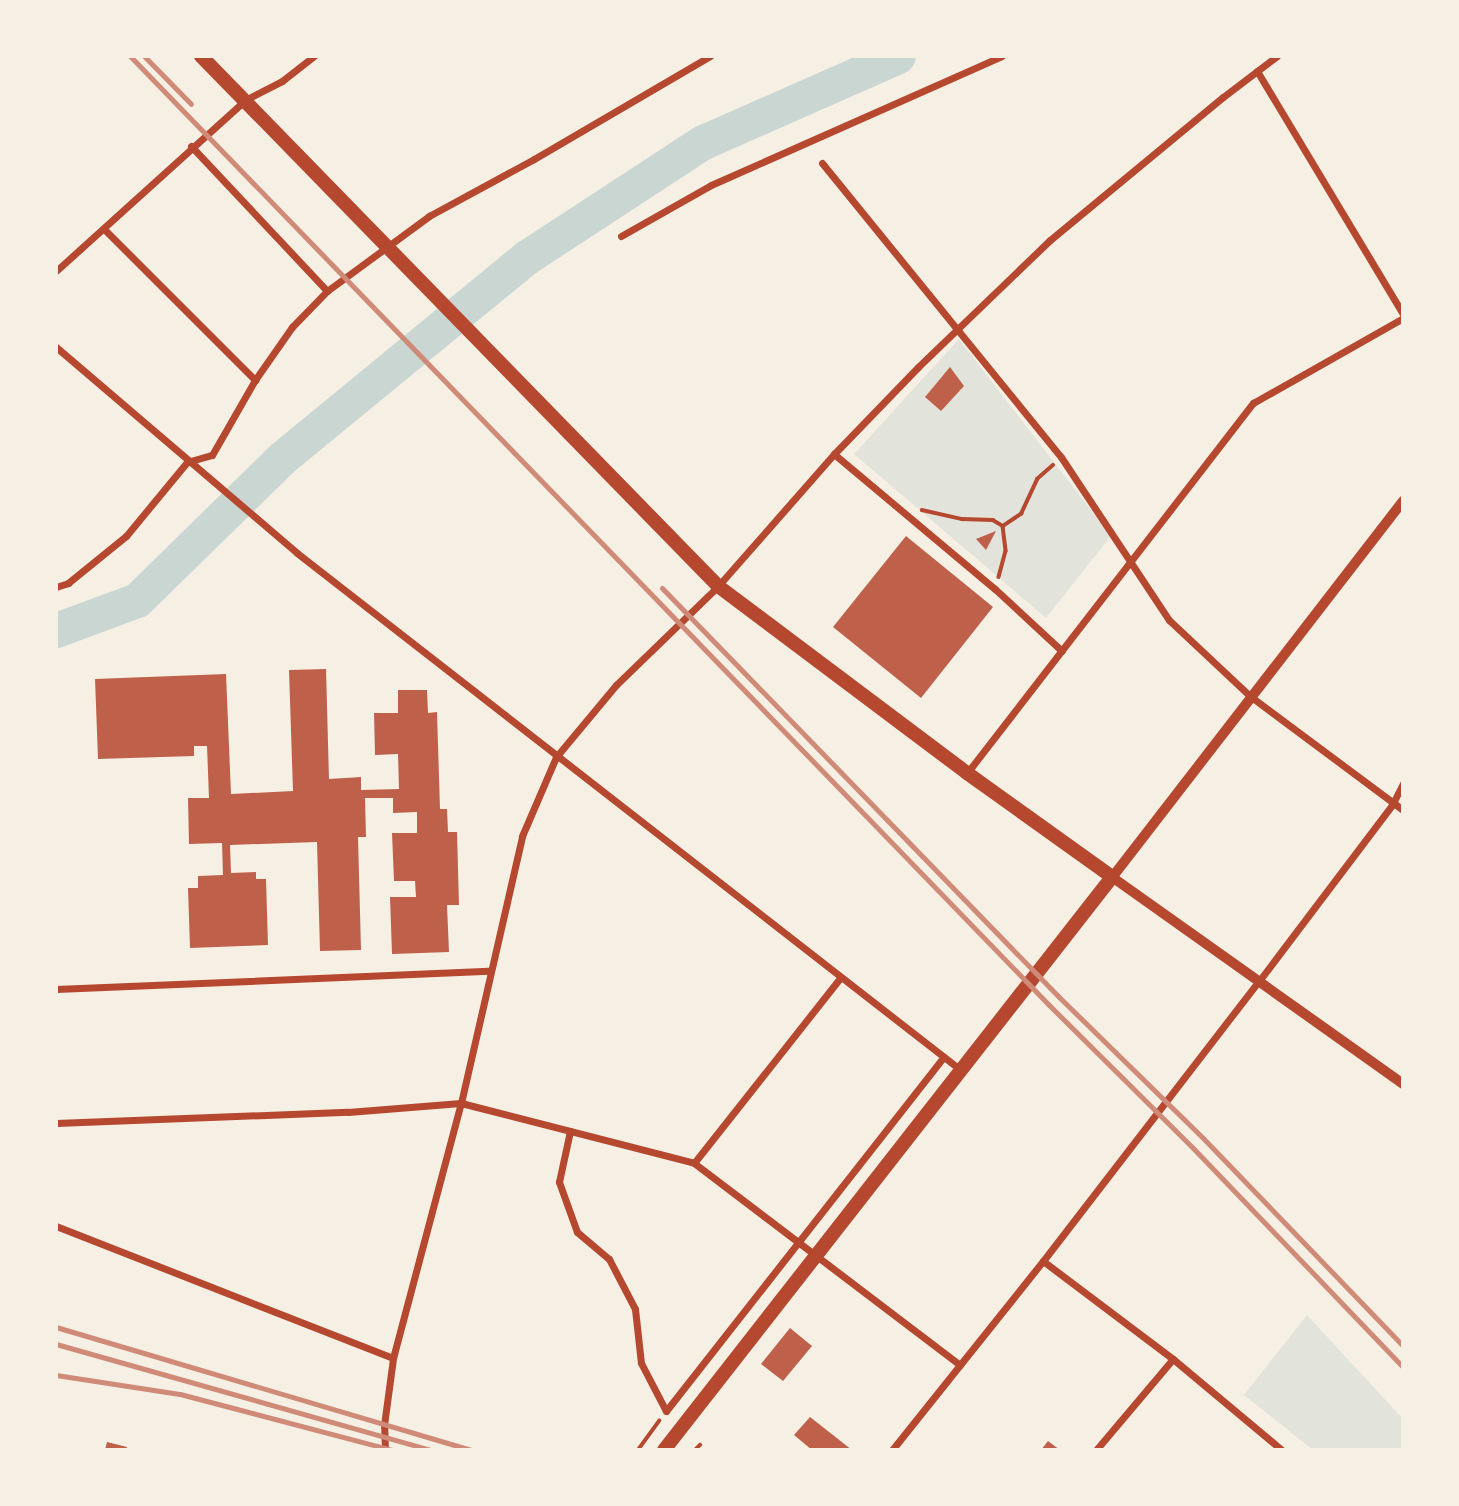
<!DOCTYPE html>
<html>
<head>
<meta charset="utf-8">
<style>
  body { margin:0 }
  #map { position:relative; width:1459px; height:1506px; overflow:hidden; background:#f6efe4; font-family:"Alegreya Sans",sans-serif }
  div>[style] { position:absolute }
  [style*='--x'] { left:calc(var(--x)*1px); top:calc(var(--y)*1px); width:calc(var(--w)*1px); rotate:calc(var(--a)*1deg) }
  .green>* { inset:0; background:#e2e4dc }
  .river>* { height:35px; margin:-17.5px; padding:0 17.5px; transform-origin:17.5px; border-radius:17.5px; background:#c9d6d2 }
  .building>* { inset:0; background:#bf614a }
  .path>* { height:3.5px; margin:-1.75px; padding:0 1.75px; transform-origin:1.75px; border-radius:1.75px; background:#b5482f }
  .minor>* { height:7px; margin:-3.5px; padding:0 3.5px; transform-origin:3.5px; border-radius:3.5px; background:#b5482f }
  .tertiary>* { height:10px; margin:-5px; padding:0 5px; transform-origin:5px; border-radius:5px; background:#b5482f }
  .trunk>* { height:14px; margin:-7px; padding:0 7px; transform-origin:7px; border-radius:7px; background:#b5482f }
  .rail>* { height:5px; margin:-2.5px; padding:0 2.5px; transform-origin:2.5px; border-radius:2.5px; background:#cf8b77 }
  span { translate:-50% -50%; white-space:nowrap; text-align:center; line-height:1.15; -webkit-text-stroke:5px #f6efe4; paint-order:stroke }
  .frame { position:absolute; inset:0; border:58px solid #f6efe4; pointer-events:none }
</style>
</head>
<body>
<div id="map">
  <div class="green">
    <i style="clip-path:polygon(959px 339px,1111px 536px,1046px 618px,854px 454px)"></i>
    <i style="clip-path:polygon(1307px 1315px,1403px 1419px,1403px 1450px,1313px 1450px,1244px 1395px)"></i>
  </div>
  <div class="river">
    <i style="--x:56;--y:630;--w:86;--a:-20.3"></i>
    <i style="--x:137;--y:600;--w:203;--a:-44.4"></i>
    <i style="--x:282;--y:458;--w:317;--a:-39.4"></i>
    <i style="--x:527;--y:257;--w:208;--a:-33.2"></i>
    <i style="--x:701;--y:143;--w:215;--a:-23.8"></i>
  </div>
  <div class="building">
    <i style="clip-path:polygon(950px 367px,964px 386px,941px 411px,925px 397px)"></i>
    <i style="clip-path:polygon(996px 531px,986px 550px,976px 539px)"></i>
    <i style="clip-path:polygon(906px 536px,993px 607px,921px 698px,833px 627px)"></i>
    <i style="clip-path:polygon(326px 669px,329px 779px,361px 777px,361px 790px,399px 789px,398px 754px,375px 755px,374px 713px,398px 713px,398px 690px,427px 690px,428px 713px,437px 712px,440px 809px,447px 809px,448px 832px,457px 832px,459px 905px,447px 905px,449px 952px,392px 954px,390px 897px,416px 897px,415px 881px,394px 881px,392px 833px,417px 833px,417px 812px,393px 813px,393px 798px,365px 798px,366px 837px,358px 837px,361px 950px,320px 951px,317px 842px,230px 845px,231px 873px,256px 872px,256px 879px,266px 879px,268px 945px,190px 948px,188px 888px,198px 888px,198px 876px,223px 875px,222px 843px,189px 844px,188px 798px,209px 798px,207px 746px,194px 746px,194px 756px,98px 759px,95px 679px,226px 674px,231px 794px,293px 791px,289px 670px)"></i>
    <i style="clip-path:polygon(790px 1328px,812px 1346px,783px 1381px,761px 1364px)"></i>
    <i style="clip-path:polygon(810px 1417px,852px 1450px,812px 1450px,794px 1435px)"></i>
    <i style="clip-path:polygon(1048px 1441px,1060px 1450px,1041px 1450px)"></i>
    <i style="clip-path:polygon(107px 1442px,127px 1447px,126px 1450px,105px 1450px)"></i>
  </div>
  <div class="path">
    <i style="--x:922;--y:510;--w:41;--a:12.7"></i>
    <i style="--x:962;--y:519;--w:31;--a:2"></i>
    <i style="--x:993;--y:520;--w:12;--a:31"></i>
    <i style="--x:1003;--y:526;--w:25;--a:83"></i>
    <i style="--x:1006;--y:551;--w:27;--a:105"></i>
    <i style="--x:1003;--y:526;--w:22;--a:-34"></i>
    <i style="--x:1021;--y:514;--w:38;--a:-65"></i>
    <i style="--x:1037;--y:479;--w:21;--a:-41"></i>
    <i style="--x:638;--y:1450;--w:36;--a:-54"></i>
    <i style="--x:695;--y:1450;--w:7;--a:-45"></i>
  </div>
  <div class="minor">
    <i style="--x:1257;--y:71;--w:283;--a:59"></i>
    <i style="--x:191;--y:146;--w:199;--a:46.8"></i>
    <i style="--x:822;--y:163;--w:379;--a:50.9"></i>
    <i style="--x:1061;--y:457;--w:196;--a:56.5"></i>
    <i style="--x:1169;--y:620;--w:111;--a:43.2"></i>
    <i style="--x:1250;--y:696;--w:191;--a:36.7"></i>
    <i style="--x:104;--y:229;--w:214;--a:45"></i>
    <i style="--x:621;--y:236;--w:103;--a:-29.5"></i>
    <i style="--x:711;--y:185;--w:318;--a:-23.9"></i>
    <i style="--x:56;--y:271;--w:255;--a:-42.1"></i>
    <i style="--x:245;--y:100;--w:42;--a:-27.2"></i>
    <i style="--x:282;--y:81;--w:41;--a:-38"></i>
    <i style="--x:56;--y:347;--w:317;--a:40.5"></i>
    <i style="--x:297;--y:553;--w:843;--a:37.92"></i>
    <i style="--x:834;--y:454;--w:210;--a:40"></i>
    <i style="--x:995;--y:589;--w:91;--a:42.8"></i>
    <i style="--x:56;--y:587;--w:13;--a:-18"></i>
    <i style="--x:68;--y:583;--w:75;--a:-39"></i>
    <i style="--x:126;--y:536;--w:96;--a:-50.5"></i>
    <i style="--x:187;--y:462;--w:26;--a:-16"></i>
    <i style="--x:212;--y:455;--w:86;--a:-60.2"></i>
    <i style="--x:255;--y:380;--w:65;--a:-55.1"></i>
    <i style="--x:292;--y:327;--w:50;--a:-45.8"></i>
    <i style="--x:327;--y:291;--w:127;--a:-36.3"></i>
    <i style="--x:429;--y:216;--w:119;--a:-28.5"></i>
    <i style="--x:534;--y:159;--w:204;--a:-30.3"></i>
    <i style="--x:967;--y:773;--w:468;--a:-52.3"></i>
    <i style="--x:1253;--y:403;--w:172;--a:-29.5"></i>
    <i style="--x:56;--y:989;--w:433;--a:-2.4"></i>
    <i style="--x:56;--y:1123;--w:292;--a:-2.2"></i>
    <i style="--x:348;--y:1112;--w:113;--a:-4.6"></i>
    <i style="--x:461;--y:1103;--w:241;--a:14.4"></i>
    <i style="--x:694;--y:1163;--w:334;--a:37.2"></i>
    <i style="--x:570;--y:1131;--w:52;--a:102.2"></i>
    <i style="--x:559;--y:1182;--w:53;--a:70.2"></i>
    <i style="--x:577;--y:1232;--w:42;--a:40.2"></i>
    <i style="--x:609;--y:1259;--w:56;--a:62.5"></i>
    <i style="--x:635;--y:1309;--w:54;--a:83.7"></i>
    <i style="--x:641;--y:1363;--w:54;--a:62.5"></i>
    <i style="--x:666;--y:1411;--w:450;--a:-51.9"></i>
    <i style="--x:694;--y:1163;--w:236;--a:-51.7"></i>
    <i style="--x:56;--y:1226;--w:362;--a:21.4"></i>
    <i style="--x:1043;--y:1261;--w:163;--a:37"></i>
    <i style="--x:1173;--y:1359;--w:142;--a:39.9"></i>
    <i style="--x:385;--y:1450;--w:25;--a:-92"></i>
    <i style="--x:384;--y:1425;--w:68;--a:-82.3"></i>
    <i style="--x:393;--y:1358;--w:264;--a:-75.1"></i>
    <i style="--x:461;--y:1103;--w:274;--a:-77.1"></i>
    <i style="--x:522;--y:836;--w:86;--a:-66.7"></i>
    <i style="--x:556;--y:757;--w:94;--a:-50.2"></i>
    <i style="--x:616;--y:685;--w:142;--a:-44.1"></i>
    <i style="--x:718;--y:586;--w:176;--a:-48.7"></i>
    <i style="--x:834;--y:454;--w:121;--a:-46"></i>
    <i style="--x:918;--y:367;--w:183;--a:-43.9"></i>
    <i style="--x:1050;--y:240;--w:224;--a:-39.6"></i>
    <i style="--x:1223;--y:97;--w:68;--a:-37.2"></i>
    <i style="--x:892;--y:1450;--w:242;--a:-51.4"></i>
    <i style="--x:1043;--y:1261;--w:354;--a:-52.4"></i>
    <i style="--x:1259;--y:981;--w:221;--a:-52.9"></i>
    <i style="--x:1392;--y:805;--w:25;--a:-63"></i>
    <i style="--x:1096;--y:1450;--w:119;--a:-49.8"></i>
  </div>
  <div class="tertiary">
    <i style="--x:1403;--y:501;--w:475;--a:127.7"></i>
    <i style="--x:1112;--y:877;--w:357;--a:35.4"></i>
  </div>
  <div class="trunk">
    <i style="--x:201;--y:56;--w:740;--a:45.71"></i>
    <i style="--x:718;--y:586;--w:311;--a:36.9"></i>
    <i style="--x:967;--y:773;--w:178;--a:35.6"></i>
    <i style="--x:1112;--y:877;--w:727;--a:128.02"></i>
  </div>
  <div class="rail">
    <i style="--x:130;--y:56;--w:1320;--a:45.92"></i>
    <i style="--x:1048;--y:1004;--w:204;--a:44.8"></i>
    <i style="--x:1193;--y:1148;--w:303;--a:46.2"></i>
    <i style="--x:144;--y:56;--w:67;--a:45.6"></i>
    <i style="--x:662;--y:588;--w:569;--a:45.86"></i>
    <i style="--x:1058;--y:996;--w:203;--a:44.4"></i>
    <i style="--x:1203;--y:1138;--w:289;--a:46.1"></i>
    <i style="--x:56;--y:1327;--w:433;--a:16.5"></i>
    <i style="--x:56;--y:1344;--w:389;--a:15.8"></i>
    <i style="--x:56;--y:1375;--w:125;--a:8.7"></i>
    <i style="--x:180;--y:1394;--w:219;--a:14.8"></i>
  </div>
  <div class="frame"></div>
</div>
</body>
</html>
